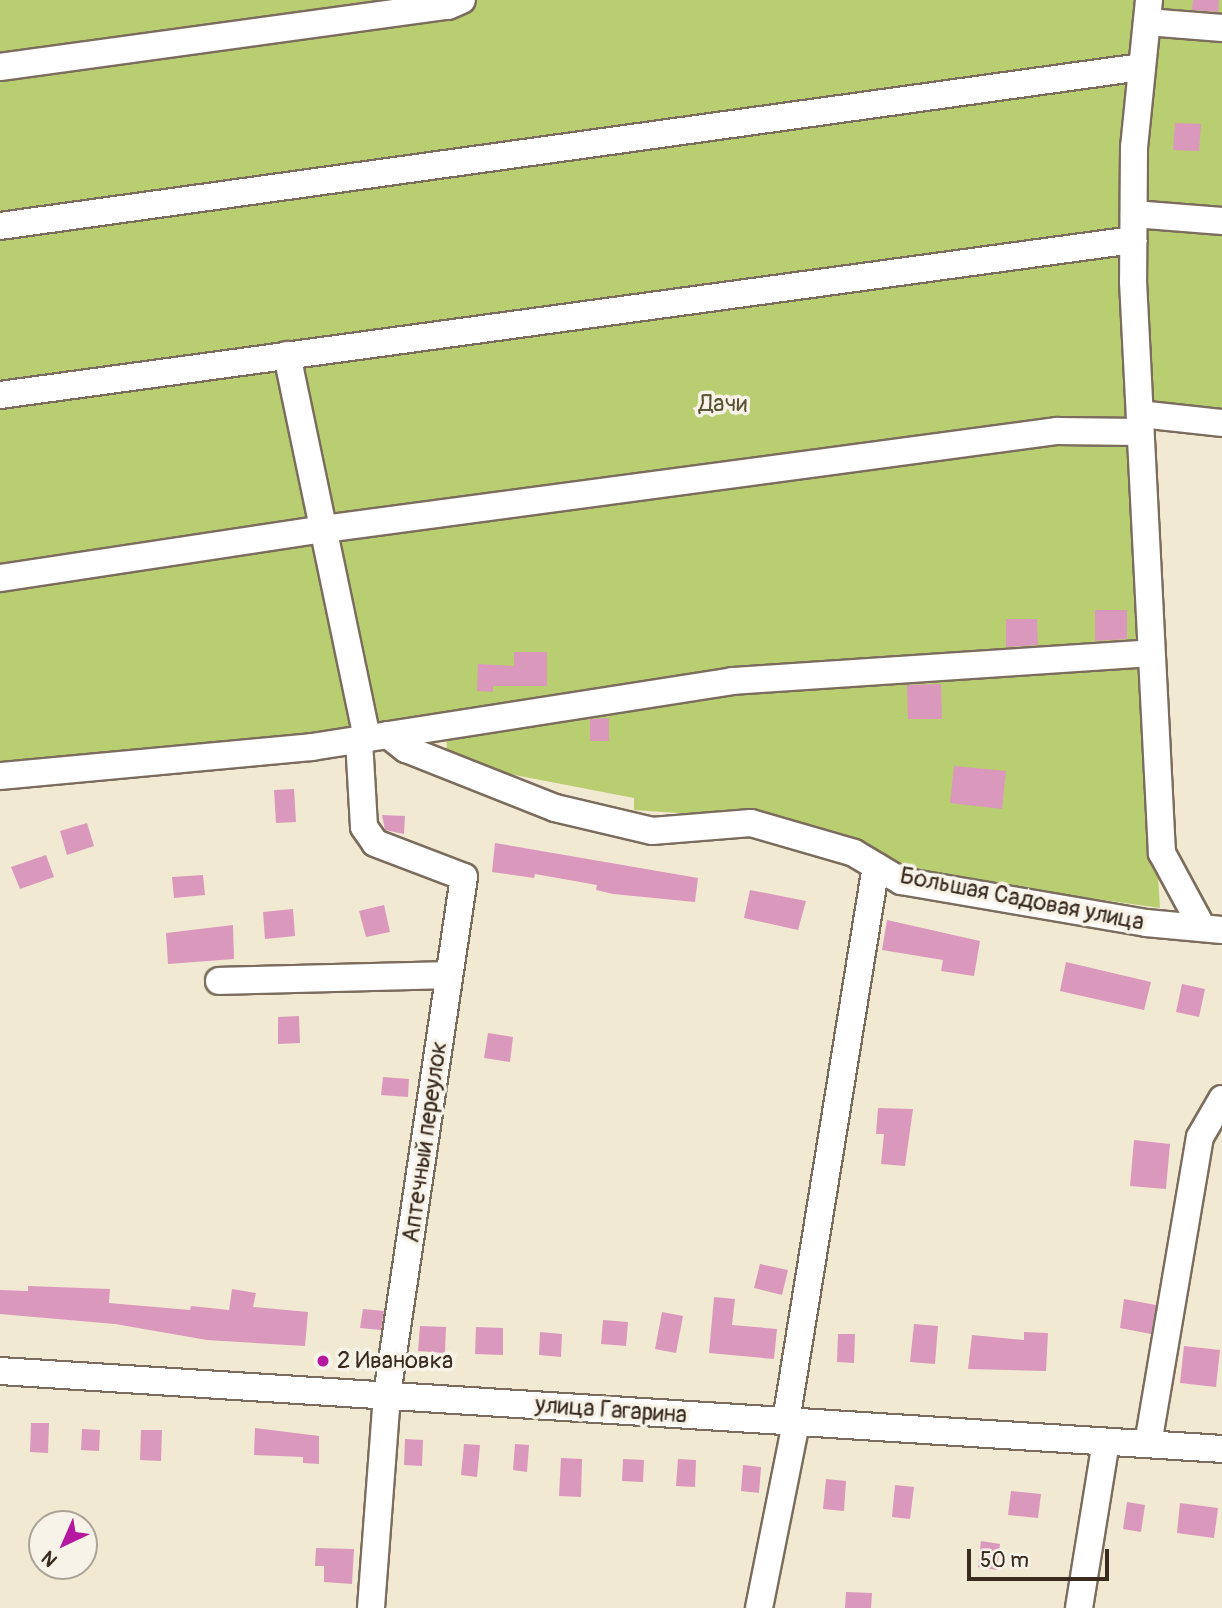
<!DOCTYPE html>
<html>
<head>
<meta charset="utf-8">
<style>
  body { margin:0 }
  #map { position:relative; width:1222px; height:1608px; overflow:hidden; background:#f2e9d2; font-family:Pangolin,sans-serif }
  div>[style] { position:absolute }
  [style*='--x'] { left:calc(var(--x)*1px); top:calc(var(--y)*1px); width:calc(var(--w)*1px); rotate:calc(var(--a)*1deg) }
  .green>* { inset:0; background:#b9cd71 }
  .building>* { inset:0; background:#db98bd }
  .roads { filter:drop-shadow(2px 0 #7b6d5d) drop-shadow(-2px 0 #7b6d5d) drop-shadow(0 2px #7b6d5d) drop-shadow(0 -2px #7b6d5d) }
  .minor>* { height:26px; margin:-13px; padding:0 13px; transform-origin:13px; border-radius:13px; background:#fff }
  .dots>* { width:19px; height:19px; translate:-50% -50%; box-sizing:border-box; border:4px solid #f7f3e8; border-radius:50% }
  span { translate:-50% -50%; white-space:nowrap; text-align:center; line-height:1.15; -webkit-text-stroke:7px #f7f3e8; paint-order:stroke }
  .park-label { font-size:24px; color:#5a5333 }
  .street-label { font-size:24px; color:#3b2a1e }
  .poi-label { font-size:24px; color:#3b2a1e }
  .left { translate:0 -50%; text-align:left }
  .north { position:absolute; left:28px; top:1510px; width:70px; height:70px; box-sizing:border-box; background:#f7f3e8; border:2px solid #aca397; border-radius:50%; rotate:224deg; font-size:19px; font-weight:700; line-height:28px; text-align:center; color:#3b2a1e }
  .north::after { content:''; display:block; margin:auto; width:24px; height:32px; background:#b5179e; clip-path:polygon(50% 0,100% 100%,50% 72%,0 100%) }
  .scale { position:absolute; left:967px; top:1549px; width:142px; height:32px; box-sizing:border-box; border:4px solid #3b2a1e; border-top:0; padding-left:9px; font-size:21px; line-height:24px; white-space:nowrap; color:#3b2a1e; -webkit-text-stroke:5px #f7f3e8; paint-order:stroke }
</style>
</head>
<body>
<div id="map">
  <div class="green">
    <i style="clip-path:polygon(0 0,1222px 0,1222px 416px,1130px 407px,1160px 908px,915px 873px,874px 850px,768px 819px,634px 810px,634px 798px,447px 762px,446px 719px,359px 732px,0 766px)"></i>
  </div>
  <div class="building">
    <i style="clip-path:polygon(1193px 0,1219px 0,1218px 12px,1192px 10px)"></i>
    <i style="clip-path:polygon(1175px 123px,1201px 124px,1199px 151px,1173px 150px)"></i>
    <i style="clip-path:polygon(1095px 610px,1127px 610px,1127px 639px,1095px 641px)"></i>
    <i style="clip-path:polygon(1006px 619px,1037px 619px,1038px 645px,1006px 647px)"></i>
    <i style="clip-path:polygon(514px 652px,547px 652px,547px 686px,493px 686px,493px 692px,477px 691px,478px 664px,514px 666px)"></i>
    <i style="clip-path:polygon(941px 684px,942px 719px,908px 719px,907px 685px)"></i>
    <i style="clip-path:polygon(609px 718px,609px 741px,590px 741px,590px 719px)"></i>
    <i style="clip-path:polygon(954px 766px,1006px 771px,1002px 809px,950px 803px)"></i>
    <i style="clip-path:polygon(294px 789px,296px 822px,276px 823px,274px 790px)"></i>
    <i style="clip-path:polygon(382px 815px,405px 816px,404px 834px,385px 830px)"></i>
    <i style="clip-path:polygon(87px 823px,94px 846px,67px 855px,60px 831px)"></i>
    <i style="clip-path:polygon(495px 843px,698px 878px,695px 902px,613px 894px,596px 890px,597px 885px,535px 874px,534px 878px,492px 872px)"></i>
    <i style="clip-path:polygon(46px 855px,54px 877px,20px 889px,11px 867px)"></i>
    <i style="clip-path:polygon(203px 875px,205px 895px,174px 898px,172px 877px)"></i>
    <i style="clip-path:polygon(750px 890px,806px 901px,798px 930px,744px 918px)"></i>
    <i style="clip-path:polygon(384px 905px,390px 932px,366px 937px,359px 911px)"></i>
    <i style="clip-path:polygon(293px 909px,295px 936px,265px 939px,263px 912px)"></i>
    <i style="clip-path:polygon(887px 920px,980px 941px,974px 976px,941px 971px,943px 960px,882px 950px)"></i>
    <i style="clip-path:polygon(233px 925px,234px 959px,168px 964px,166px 933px)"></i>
    <i style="clip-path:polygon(1066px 962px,1151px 982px,1144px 1010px,1060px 991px)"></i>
    <i style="clip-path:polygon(1182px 984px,1205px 989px,1199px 1017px,1176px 1012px)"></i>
    <i style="clip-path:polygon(299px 1016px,300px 1043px,278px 1044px,278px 1017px)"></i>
    <i style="clip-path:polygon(488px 1033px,513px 1037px,510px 1062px,484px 1058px)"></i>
    <i style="clip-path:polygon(383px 1077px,409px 1079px,408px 1097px,381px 1095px)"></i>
    <i style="clip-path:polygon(878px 1108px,913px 1109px,905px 1166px,881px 1164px,884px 1134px,876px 1134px)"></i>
    <i style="clip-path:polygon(1134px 1140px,1170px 1144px,1166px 1189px,1130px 1186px)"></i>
    <i style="clip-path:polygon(760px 1264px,788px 1270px,782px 1295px,754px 1288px)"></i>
    <i style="clip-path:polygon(28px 1286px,110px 1289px,109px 1303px,190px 1310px,191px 1306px,229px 1310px,232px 1289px,256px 1293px,253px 1307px,308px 1312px,305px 1346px,207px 1340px,115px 1324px,0 1314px,0 1290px,28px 1291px)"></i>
    <i style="clip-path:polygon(714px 1297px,735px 1299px,732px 1325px,777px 1329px,774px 1359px,709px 1353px)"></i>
    <i style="clip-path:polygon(1124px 1299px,1156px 1305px,1151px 1334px,1120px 1328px)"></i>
    <i style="clip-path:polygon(363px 1309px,384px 1311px,381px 1330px,360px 1328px)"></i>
    <i style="clip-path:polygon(662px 1312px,683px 1316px,676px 1353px,655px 1349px)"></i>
    <i style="clip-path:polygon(603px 1320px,628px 1322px,626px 1346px,601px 1344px)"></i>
    <i style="clip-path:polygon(914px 1324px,938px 1326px,935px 1364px,910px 1362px)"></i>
    <i style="clip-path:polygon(420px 1326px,446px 1327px,445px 1353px,418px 1351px)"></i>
    <i style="clip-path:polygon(476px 1327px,503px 1328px,503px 1355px,475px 1354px)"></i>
    <i style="clip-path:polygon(540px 1332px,562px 1334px,561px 1357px,539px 1355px)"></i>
    <i style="clip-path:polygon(1024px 1332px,1048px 1333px,1046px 1371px,968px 1369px,972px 1335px,1024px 1340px)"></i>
    <i style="clip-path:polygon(838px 1334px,855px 1334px,854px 1363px,837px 1362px)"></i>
    <i style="clip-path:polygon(1184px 1346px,1220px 1350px,1216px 1387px,1180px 1383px)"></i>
    <i style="clip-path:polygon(31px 1423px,49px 1423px,48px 1453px,30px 1452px)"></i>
    <i style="clip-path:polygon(255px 1428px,319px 1436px,319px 1464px,303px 1463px,303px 1457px,254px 1455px)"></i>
    <i style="clip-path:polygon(82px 1429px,100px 1430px,99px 1451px,81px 1450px)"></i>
    <i style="clip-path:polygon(141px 1430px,162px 1430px,161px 1461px,140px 1460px)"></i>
    <i style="clip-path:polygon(405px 1439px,423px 1440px,422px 1466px,404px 1465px)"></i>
    <i style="clip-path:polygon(464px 1444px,480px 1445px,477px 1477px,461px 1475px)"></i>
    <i style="clip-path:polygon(515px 1444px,529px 1445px,527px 1472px,513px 1470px)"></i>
    <i style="clip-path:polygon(561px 1458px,582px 1459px,581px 1497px,559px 1496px)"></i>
    <i style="clip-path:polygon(623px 1459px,644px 1460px,643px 1482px,622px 1481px)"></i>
    <i style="clip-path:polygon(678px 1459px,696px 1460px,695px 1487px,676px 1486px)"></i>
    <i style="clip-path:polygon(743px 1465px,761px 1467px,759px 1493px,741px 1491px)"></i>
    <i style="clip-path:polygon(826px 1479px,846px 1481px,844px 1511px,823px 1509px)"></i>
    <i style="clip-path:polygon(895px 1485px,914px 1487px,910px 1519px,892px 1517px)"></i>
    <i style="clip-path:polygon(1011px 1491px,1041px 1494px,1038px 1518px,1008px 1515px)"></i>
    <i style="clip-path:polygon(1127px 1502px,1145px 1505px,1141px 1532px,1123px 1529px)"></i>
    <i style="clip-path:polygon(1180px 1503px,1218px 1508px,1214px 1538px,1177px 1533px)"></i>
    <i style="clip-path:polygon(981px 1541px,1000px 1544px,997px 1570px,978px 1567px)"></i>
    <i style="clip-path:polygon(316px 1548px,354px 1549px,352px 1584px,324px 1582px,324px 1566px,315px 1566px)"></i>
    <i style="clip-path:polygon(846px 1592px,872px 1593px,871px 1608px,845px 1608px)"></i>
  </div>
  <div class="roads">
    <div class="minor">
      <i style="--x:1149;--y:0;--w:148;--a:95.8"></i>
      <i style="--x:1134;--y:147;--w:134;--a:90.4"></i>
      <i style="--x:1133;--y:281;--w:573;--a:87.1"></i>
      <i style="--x:1162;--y:853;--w:84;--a:61.6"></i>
      <i style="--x:1147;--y:22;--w:75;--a:4.6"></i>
      <i style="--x:0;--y:67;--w:452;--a:-7.8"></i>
      <i style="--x:448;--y:6;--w:15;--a:-23"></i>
      <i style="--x:1134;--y:214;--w:88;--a:4.5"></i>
      <i style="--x:0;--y:226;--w:1153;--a:-7.93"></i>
      <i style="--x:287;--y:355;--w:391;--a:78.2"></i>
      <i style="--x:0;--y:395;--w:1144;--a:-7.79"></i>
      <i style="--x:1140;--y:414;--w:82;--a:6.3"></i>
      <i style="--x:0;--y:578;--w:328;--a:-8.6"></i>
      <i style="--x:324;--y:529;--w:740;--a:-7.62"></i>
      <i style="--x:1057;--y:431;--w:83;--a:0.7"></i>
      <i style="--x:388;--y:735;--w:23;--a:38"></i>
      <i style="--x:406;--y:749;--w:160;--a:21.6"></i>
      <i style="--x:555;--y:808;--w:100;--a:13.3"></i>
      <i style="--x:652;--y:831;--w:99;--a:-4.6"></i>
      <i style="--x:751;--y:823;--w:107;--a:16.2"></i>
      <i style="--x:854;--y:853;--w:55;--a:30.8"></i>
      <i style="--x:901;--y:881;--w:249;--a:9.7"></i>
      <i style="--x:1146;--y:923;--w:76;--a:5.3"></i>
      <i style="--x:359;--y:740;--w:87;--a:86.7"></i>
      <i style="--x:364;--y:827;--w:19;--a:55"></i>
      <i style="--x:375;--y:843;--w:95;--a:20.9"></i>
      <i style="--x:464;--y:877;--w:524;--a:98.46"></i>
      <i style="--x:387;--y:1395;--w:214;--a:94.3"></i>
      <i style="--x:0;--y:776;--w:313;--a:-5.3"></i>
      <i style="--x:312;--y:747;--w:425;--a:-8.9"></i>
      <i style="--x:732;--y:681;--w:419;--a:-3.8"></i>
      <i style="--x:219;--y:981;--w:229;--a:-1.5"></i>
      <i style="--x:0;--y:1371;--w:1224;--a:3.65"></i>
      <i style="--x:786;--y:1421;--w:562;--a:-80.79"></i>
      <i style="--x:1148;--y:1444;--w:311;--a:-80.4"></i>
      <i style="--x:1200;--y:1137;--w:44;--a:-59.9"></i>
      <i style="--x:759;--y:1608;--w:190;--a:-78.7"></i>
      <i style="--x:1079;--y:1608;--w:168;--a:-80.8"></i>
    </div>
  </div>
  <div class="dots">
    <i style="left:323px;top:1361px;background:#b5179e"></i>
  </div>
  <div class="park-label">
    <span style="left:723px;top:404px">Дачи</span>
  </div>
  <div class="street-label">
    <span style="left:1022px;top:899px;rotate:11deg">Большая Садовая улица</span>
    <span style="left:425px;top:1142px;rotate:-82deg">Аптечный переулок</span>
    <span style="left:611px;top:1410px;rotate:4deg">улица Гагарина</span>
  </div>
  <div class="poi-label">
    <span class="left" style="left:337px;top:1361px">2 Ивановка</span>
  </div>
  <div class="north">N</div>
  <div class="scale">50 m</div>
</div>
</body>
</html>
